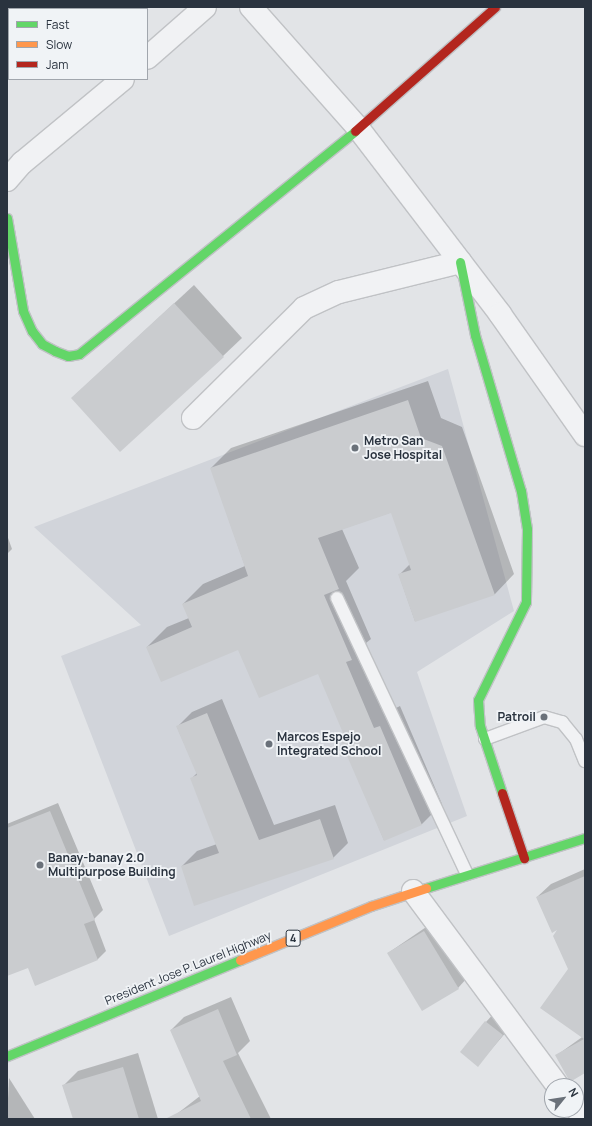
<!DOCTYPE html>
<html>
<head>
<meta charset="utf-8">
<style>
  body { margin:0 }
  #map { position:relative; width:592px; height:1126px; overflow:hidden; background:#e2e4e7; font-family:Manrope,sans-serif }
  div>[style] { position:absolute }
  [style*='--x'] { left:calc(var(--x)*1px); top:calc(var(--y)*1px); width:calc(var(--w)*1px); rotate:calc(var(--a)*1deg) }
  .built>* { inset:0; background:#d1d4da }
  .shadow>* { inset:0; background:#0003 }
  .building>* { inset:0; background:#cacccf }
  .roads { filter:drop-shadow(1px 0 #c0c2c5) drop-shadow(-1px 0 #c0c2c5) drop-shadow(0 1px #c0c2c5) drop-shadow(0 -1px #c0c2c5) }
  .lane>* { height:12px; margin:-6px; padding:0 6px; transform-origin:6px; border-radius:6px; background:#f1f2f4 }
  .street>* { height:22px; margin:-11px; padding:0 11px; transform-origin:11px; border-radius:11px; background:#f1f2f4 }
  .fast>* { height:9px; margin:-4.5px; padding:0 4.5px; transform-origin:4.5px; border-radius:4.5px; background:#63d668 }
  .slow>* { height:9px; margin:-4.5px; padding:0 4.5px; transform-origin:4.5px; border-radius:4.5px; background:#ff974d }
  .jam>* { height:9px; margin:-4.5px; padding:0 4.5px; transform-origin:4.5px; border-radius:4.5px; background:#b3261e }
  .dots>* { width:11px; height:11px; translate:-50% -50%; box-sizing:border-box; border:2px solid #f0f3f6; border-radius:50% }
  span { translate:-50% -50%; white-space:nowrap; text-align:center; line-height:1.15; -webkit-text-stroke:3.5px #f0f3f6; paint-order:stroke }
  .shield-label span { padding:1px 3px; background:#f0f3f6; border:1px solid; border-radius:3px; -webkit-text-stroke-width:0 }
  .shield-label { font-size:11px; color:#2a333f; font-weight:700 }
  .poi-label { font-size:12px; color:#2a333f; font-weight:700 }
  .left { translate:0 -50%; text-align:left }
  .right { translate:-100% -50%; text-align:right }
  .street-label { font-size:12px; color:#2a333f }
  .frame { position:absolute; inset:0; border:8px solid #2a333f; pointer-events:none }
  .legend { position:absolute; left:8px; top:8px; width:140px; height:72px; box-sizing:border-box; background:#f0f3f6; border:1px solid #a1a6ad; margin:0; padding:5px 7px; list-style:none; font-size:12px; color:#2a333f }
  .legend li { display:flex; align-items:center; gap:8px; height:20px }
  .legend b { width:20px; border:1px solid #a1a6ad }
  .north { position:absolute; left:544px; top:1078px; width:40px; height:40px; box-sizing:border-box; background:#f0f3f6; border:1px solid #a1a6ad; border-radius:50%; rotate:60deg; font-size:11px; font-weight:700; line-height:16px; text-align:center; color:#2a333f }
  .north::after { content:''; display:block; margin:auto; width:14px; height:18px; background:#6a717a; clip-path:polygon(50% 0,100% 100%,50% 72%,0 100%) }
</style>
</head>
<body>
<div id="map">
  <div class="built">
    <i style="clip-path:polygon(448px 369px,514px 611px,417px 672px,467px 816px,169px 936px,61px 656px,141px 625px,34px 527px)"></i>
  </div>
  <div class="shadow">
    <i style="clip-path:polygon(194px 285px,242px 338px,223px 356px,72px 398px)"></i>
    <i style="clip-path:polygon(428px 381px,441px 418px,462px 427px,514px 574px,495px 594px,415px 621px,399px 575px,410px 564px,392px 512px,342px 529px,359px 568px,346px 581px,371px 639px,366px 643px,394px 709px,400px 706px,442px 804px,422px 824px,384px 840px,343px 742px,346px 738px,319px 672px,239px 649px,147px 647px,167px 627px,189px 618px,183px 604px,203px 584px,245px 566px,211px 468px,231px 448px)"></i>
    <i style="clip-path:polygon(7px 535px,12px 549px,7px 554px)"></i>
    <i style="clip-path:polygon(222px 699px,274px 825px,335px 805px,348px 843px,333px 858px,182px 866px,197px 851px,217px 844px,192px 778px,197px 773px,177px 727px,192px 712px)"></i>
    <i style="clip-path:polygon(58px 803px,103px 910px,94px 919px,106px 951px,98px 959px,35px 984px,28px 966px,7px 975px,7px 824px)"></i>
    <i style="clip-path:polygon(585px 869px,585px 1011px,569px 969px,561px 927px,537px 897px,551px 884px)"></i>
    <i style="clip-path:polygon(435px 921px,468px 977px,458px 988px,388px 953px)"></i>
    <i style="clip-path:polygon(231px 997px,250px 1041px,238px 1053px,271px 1119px,181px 1119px,178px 1113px,200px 1096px,171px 1030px,184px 1017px)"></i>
    <i style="clip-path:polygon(496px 1011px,513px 1024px,478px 1065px,486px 1022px)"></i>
    <i style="clip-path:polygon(585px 1035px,585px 1072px,557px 1055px)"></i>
    <i style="clip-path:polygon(138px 1053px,158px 1119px,74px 1119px,63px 1086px,78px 1071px)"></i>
    <i style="clip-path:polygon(9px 1078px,35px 1119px,7px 1119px)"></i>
  </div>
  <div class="building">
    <i style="clip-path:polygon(174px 303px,224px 357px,120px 452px,71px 398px)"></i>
    <i style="clip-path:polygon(408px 400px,421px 438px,442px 446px,495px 595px,415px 622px,398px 574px,411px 570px,391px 513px,318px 538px,339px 589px,324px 595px,352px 660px,346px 662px,374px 728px,380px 726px,422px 825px,384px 841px,341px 742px,346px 740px,318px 674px,259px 698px,238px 650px,161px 682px,146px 647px,192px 627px,182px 604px,248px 576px,210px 468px)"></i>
    <i style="clip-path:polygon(207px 713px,259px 840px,320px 819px,334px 859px,194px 906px,181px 866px,219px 853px,190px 778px,197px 775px,176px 726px)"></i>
    <i style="clip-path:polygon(50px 811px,95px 920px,84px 924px,98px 960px,35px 986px,28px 968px,7px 976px,7px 828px)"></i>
    <i style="clip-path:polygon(585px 876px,585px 1073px,570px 1082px,555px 1055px,584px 1039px,540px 1008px,568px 969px,553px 936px,557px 930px,552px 933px,536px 897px)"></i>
    <i style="clip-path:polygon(424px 931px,459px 989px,422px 1011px,387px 953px)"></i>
    <i style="clip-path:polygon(218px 1009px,237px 1055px,223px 1061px,251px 1119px,165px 1119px,201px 1101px,170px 1030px)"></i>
    <i style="clip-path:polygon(485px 1021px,503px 1035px,478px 1067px,460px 1052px)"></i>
    <i style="clip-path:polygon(123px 1067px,139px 1119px,73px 1119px,62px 1085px)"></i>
  </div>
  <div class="roads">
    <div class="lane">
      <i style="--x:337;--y:598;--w:305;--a:64.8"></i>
      <i style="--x:485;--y:739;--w:63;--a:-20.4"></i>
      <i style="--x:544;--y:717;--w:19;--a:16"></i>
      <i style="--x:562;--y:722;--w:22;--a:51"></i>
      <i style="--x:576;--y:739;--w:24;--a:68"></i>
    </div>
    <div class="street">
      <i style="--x:251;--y:7;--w:162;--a:48.5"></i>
      <i style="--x:358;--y:128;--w:234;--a:52.6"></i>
      <i style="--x:500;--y:314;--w:148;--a:54.9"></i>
      <i style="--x:147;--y:58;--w:77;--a:-41.3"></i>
      <i style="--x:7;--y:180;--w:23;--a:-49"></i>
      <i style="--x:22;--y:163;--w:131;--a:-39.7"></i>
      <i style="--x:193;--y:418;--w:156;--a:-44.7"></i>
      <i style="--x:304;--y:308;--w:38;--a:-25"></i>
      <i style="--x:339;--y:292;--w:125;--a:-13.9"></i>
      <i style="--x:413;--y:891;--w:243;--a:53.4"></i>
      <i style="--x:576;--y:1108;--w:14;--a:51"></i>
    </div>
    <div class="fast">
      <i style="--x:7;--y:218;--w:94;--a:80.2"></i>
      <i style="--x:23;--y:311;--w:22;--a:66"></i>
      <i style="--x:32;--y:331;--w:16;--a:52"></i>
      <i style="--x:42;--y:344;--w:15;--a:28"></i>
      <i style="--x:55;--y:351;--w:14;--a:21"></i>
      <i style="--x:68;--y:356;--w:11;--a:-10"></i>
      <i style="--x:79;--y:354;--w:355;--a:-38.9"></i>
      <i style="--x:460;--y:262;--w:75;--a:78.4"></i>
      <i style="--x:475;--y:335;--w:163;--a:73.6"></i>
      <i style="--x:521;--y:491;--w:38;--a:81"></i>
      <i style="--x:527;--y:529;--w:73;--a:90.8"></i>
      <i style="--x:526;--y:602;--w:109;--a:116.1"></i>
      <i style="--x:478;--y:700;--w:26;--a:86"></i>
      <i style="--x:480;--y:726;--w:71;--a:71.8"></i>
      <i style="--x:426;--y:888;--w:167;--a:-17.5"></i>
      <i style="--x:7;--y:1056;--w:252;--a:-22.4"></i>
    </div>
    <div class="slow">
      <i style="--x:240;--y:960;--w:142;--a:-22.4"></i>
      <i style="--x:371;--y:906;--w:58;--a:-18.1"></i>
    </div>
    <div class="jam">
      <i style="--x:355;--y:131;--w:187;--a:-41.5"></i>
      <i style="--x:502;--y:793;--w:69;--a:71.3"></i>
    </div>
  </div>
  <div class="dots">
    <i style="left:355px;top:448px;background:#6a717a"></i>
    <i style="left:544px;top:717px;background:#6a717a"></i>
    <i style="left:269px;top:744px;background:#6a717a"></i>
    <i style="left:40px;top:865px;background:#6a717a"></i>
  </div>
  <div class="shield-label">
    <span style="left:293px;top:938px">4</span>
  </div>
  <div class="poi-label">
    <span class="left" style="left:364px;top:448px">Metro San<br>Jose Hospital</span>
    <span class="right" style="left:536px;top:717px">Patroil</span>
    <span class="left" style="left:277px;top:744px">Marcos Espejo<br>Integrated School</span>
    <span class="left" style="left:48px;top:865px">Banay-banay 2.0<br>Multipurpose Building</span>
  </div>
  <div class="street-label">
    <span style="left:188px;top:968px;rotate:-22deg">President Jose P. Laurel Highway</span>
  </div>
  <div class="frame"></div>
  <ul class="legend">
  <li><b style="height:5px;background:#63d668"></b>Fast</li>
  <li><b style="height:5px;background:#ff974d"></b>Slow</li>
  <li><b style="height:5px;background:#b3261e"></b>Jam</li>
  </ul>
  <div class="north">N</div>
</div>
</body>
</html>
